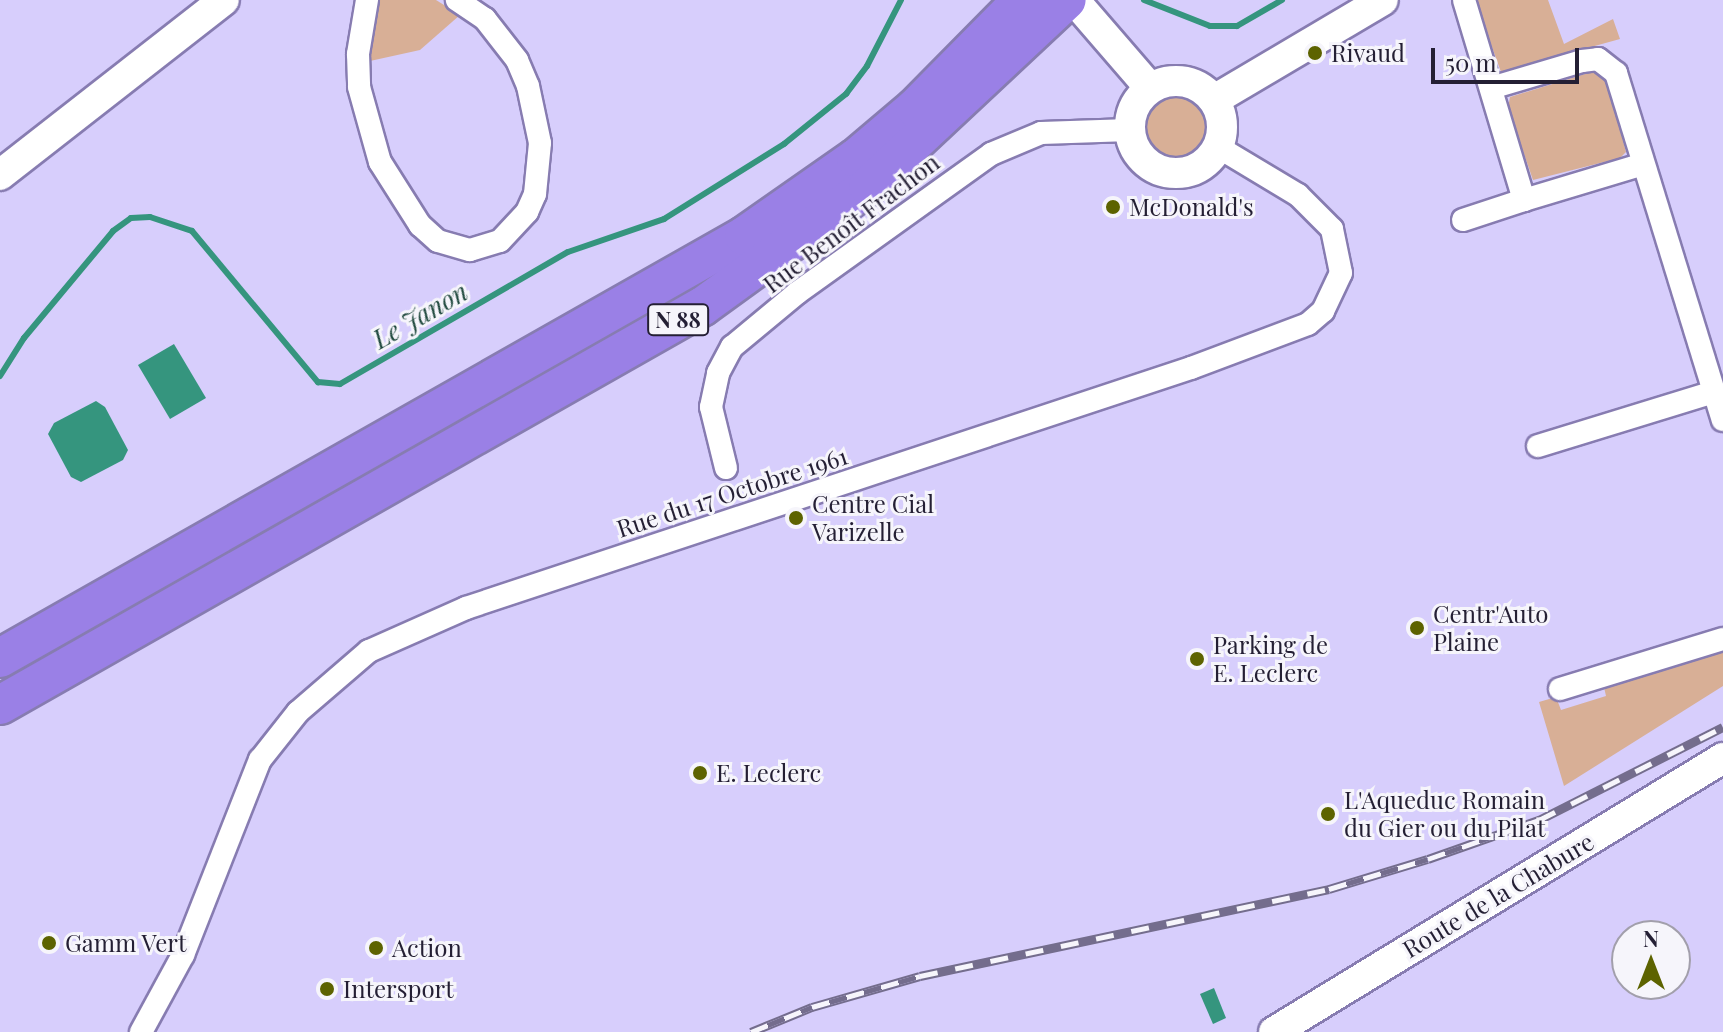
<!DOCTYPE html>
<html>
<head>
<meta charset="utf-8">
<style>
  body { margin:0 }
  #map { position:relative; width:1723px; height:1032px; overflow:hidden; background:#d7cefc; font-family:"Playfair Display",serif }
  div>[style] { position:absolute }
  [style*='--x'] { left:calc(var(--x)*1px); top:calc(var(--y)*1px); width:calc(var(--w)*1px); rotate:calc(var(--a)*1deg) }
  .green>* { inset:0; background:#d8af96 }
  .round { border-radius:50% }
  .water>* { inset:0; background:#35957e }
  .stream>* { height:6px; margin:-3px; padding:0 3px; transform-origin:3px; border-radius:3px; background:#35957e }
  .roads { filter:drop-shadow(2px 0 #877cb1) drop-shadow(-2px 0 #877cb1) drop-shadow(0 2px #877cb1) drop-shadow(0 -2px #877cb1) }
  .street>* { height:22px; margin:-11px; padding:0 11px; transform-origin:11px; border-radius:11px; background:#fff }
  .secondary>* { height:30px; margin:-15px; padding:0 15px; transform-origin:15px; border-radius:15px; background:#fff }
  .secondary>.ring { margin:-15px; padding:0; box-sizing:content-box; background:none; border:30px solid #fff; border-radius:50% }
  .highway>* { height:38px; margin:-19px; padding:0 19px; transform-origin:19px; border-radius:19px; background:#9a80e6 }
  .rail>* { height:9px; margin-top:-4.5px; transform-origin:0; background:repeating-linear-gradient(90deg,#f6f5fb 0 18px,#746d8d 0 36px); box-sizing:border-box; border-block:2px solid #746d8d }
  .dots>* { width:22px; height:22px; translate:-50% -50%; box-sizing:border-box; border:4px solid #f6f5fb; border-radius:50% }
  span { translate:-50% -50%; white-space:nowrap; text-align:center; line-height:1.15; -webkit-text-stroke:6px #f6f5fb; paint-order:stroke }
  .shield-label span { padding:2px 6px; background:#f6f5fb; border:2px solid; border-radius:6px; -webkit-text-stroke-width:0 }
  .shield-label { font-size:22px; color:#241f34; font-weight:700 }
  .poi-label { font-size:24px; color:#241f34 }
  .left { translate:0 -50%; text-align:left }
  .street-label { font-size:24px; color:#241f34 }
  .water-label { font-size:26px; color:#214a3f; font-style:italic }
  .north { position:absolute; left:1611px; top:920px; width:80px; height:80px; box-sizing:border-box; background:#f6f5fb; border:2px solid #a29fab; border-radius:50%; rotate:0deg; font-size:22px; font-weight:700; line-height:32px; text-align:center; color:#241f34 }
  .north::after { content:''; display:block; margin:auto; width:28px; height:36px; background:#5d6300; clip-path:polygon(50% 0,100% 100%,50% 72%,0 100%) }
  .scale { position:absolute; left:1431px; top:48px; width:148px; height:36px; box-sizing:border-box; border:4px solid #241f34; border-top:0; padding-left:10px; font-size:24px; line-height:28px; white-space:nowrap; color:#241f34; -webkit-text-stroke:6px #f6f5fb; paint-order:stroke }
</style>
</head>
<body>
<div id="map">
  <div class="green">
    <i style="clip-path:polygon(378px 0,436px 0,460px 15px,420px 50px,370px 61px)"></i>
    <i style="clip-path:polygon(1475px 0,1548px 0,1564px 44px,1613px 19px,1620px 39px,1501px 72px)"></i>
    <i style="clip-path:polygon(1598px 70px,1605px 73px,1626px 152px,1620px 158px,1533px 180px,1508px 108px,1510px 97px)"></i>
    <i class="round" style="left:1145px;top:95px;width:62px;height:62px"></i>
    <i style="clip-path:polygon(1723px 646px,1723px 686px,1564px 786px,1539px 702px,1556px 697px,1561px 710px,1606px 696px,1603px 683px)"></i>
  </div>
  <div class="water">
    <i style="clip-path:polygon(174px 344px,206px 398px,170px 419px,138px 365px)"></i>
    <i style="clip-path:polygon(96px 401px,105px 407px,128px 450px,123px 460px,81px 482px,71px 477px,48px 434px,54px 423px)"></i>
    <i style="clip-path:polygon(1214px 988px,1226px 1018px,1213px 1024px,1200px 994px)"></i>
  </div>
  <div class="stream">
    <i style="--x:1144;--y:0;--w:71;--a:21.5"></i>
    <i style="--x:1210;--y:26;--w:27;--a:0"></i>
    <i style="--x:1237;--y:26;--w:52;--a:-30"></i>
    <i style="--x:0;--y:376;--w:45;--a:-57.7"></i>
    <i style="--x:24;--y:338;--w:139;--a:-50.2"></i>
    <i style="--x:113;--y:231;--w:22;--a:-36"></i>
    <i style="--x:131;--y:218;--w:19;--a:-3"></i>
    <i style="--x:150;--y:217;--w:44;--a:18.4"></i>
    <i style="--x:192;--y:231;--w:197;--a:50.2"></i>
    <i style="--x:318;--y:382;--w:22;--a:5"></i>
    <i style="--x:340;--y:384;--w:263;--a:-30.1"></i>
    <i style="--x:568;--y:252;--w:102;--a:-19"></i>
    <i style="--x:664;--y:219;--w:142;--a:-32"></i>
    <i style="--x:784;--y:144;--w:80;--a:-38.9"></i>
    <i style="--x:846;--y:94;--w:35;--a:-53"></i>
    <i style="--x:867;--y:66;--w:74;--a:-62.7"></i>
  </div>
  <div class="roads">
    <div class="street">
      <i style="--x:367;--y:0;--w:55;--a:99.5"></i>
      <i style="--x:358;--y:54;--w:33;--a:88"></i>
      <i style="--x:359;--y:87;--w:78;--a:74.4"></i>
      <i style="--x:380;--y:162;--w:75;--a:57.6"></i>
      <i style="--x:420;--y:225;--w:24;--a:42"></i>
      <i style="--x:438;--y:241;--w:33;--a:16"></i>
      <i style="--x:470;--y:250;--w:31;--a:-17"></i>
      <i style="--x:500;--y:241;--w:40;--a:-47"></i>
      <i style="--x:527;--y:212;--w:20;--a:-66"></i>
      <i style="--x:535;--y:194;--w:51;--a:-84.4"></i>
      <i style="--x:540;--y:143;--w:58;--a:-101.9"></i>
      <i style="--x:528;--y:86;--w:28;--a:-113"></i>
      <i style="--x:517;--y:60;--w:52;--a:-128"></i>
      <i style="--x:485;--y:19;--w:34;--a:-146"></i>
      <i style="--x:1464;--y:0;--w:209;--a:73.3"></i>
      <i style="--x:1524;--y:200;--w:124;--a:-16.8"></i>
      <i style="--x:1491;--y:88;--w:95;--a:-16.5"></i>
      <i style="--x:1582;--y:61;--w:16;--a:-7"></i>
      <i style="--x:1598;--y:59;--w:23;--a:38"></i>
      <i style="--x:1616;--y:73;--w:363;--a:72.9"></i>
      <i style="--x:1463;--y:220;--w:64;--a:-18.2"></i>
      <i style="--x:1538;--y:446;--w:183;--a:-17.1"></i>
      <i style="--x:726;--y:468;--w:63;--a:-103.8"></i>
      <i style="--x:711;--y:407;--w:35;--a:-78"></i>
      <i style="--x:718;--y:373;--w:30;--a:-62"></i>
      <i style="--x:732;--y:347;--w:85;--a:-39.7"></i>
      <i style="--x:797;--y:293;--w:239;--a:-35.6"></i>
      <i style="--x:991;--y:154;--w:54;--a:-22.8"></i>
      <i style="--x:1041;--y:133;--w:89;--a:-1.9"></i>
      <i style="--x:1560;--y:689;--w:170;--a:-17.1"></i>
      <i style="--x:141;--y:1032;--w:88;--a:-61.4"></i>
      <i style="--x:183;--y:955;--w:210;--a:-68.5"></i>
      <i style="--x:260;--y:760;--w:61;--a:-51.6"></i>
      <i style="--x:298;--y:712;--w:94;--a:-40.7"></i>
      <i style="--x:369;--y:651;--w:106;--a:-23.9"></i>
      <i style="--x:466;--y:608;--w:764;--a:-18.32"></i>
      <i style="--x:1191;--y:368;--w:125;--a:-20.6"></i>
      <i style="--x:1308;--y:324;--w:20;--a:-41"></i>
      <i style="--x:1323;--y:311;--w:42;--a:-64.7"></i>
      <i style="--x:1341;--y:273;--w:45;--a:-101.6"></i>
      <i style="--x:1332;--y:229;--w:48;--a:-135"></i>
      <i style="--x:1298;--y:195;--w:93;--a:-149"></i>
    </div>
    <div class="secondary">
      <i style="--x:1074;--y:0;--w:116;--a:49.2"></i>
      <i class="ring" style="left:1130px;top:81px;width:62px;height:62px"></i>
      <i style="--x:1214;--y:100;--w:196;--a:-30.6"></i>
      <i style="--x:0;--y:175;--w:284;--a:-38"></i>
      <i style="--x:1274;--y:1032;--w:526;--a:-31.39"></i>
    </div>
    <div class="highway">
      <i style="--x:0;--y:658;--w:855;--a:-29.56"></i>
      <i style="--x:744;--y:236;--w:136;--a:-34.9"></i>
      <i style="--x:856;--y:158;--w:77;--a:-40.3"></i>
      <i style="--x:915;--y:108;--w:152;--a:-45.3"></i>
      <i style="--x:0;--y:705;--w:808;--a:-29.58"></i>
      <i style="--x:703;--y:306;--w:204;--a:-36"></i>
      <i style="--x:868;--y:186;--w:272;--a:-43.1"></i>
    </div>
  </div>
  <div class="rail">
    <i style="--x:751;--y:1032;--w:66;--a:-22.3"></i>
    <i style="--x:812;--y:1007;--w:112;--a:-16"></i>
    <i style="--x:920;--y:976;--w:418;--a:-12"></i>
    <i style="--x:1329;--y:889;--w:103;--a:-16.9"></i>
    <i style="--x:1428;--y:859;--w:118;--a:-19.4"></i>
    <i style="--x:1539;--y:820;--w:206;--a:-26.8"></i>
  </div>
  <div class="dots">
    <i style="left:1315px;top:53px;background:#5d6300"></i>
    <i style="left:1113px;top:207px;background:#5d6300"></i>
    <i style="left:796px;top:518px;background:#5d6300"></i>
    <i style="left:1417px;top:628px;background:#5d6300"></i>
    <i style="left:1197px;top:659px;background:#5d6300"></i>
    <i style="left:700px;top:773px;background:#5d6300"></i>
    <i style="left:1328px;top:814px;background:#5d6300"></i>
    <i style="left:49px;top:943px;background:#5d6300"></i>
    <i style="left:376px;top:948px;background:#5d6300"></i>
    <i style="left:327px;top:989px;background:#5d6300"></i>
  </div>
  <div class="shield-label">
    <span style="left:678px;top:320px">N 88</span>
  </div>
  <div class="poi-label">
    <span class="left" style="left:1331px;top:53px">Rivaud</span>
    <span class="left" style="left:1129px;top:207px">McDonald's</span>
    <span class="left" style="left:812px;top:518px">Centre Cial<br>Varizelle</span>
    <span class="left" style="left:1433px;top:628px">Centr'Auto<br>Plaine</span>
    <span class="left" style="left:1213px;top:659px">Parking de<br>E. Leclerc</span>
    <span class="left" style="left:716px;top:773px">E. Leclerc</span>
    <span class="left" style="left:1344px;top:814px">L'Aqueduc Romain<br>du Gier ou du Pilat</span>
    <span class="left" style="left:65px;top:943px">Gamm Vert</span>
    <span class="left" style="left:392px;top:948px">Action</span>
    <span class="left" style="left:343px;top:989px">Intersport</span>
  </div>
  <div class="street-label">
    <span style="left:851px;top:223px;rotate:-37deg">Rue Benoît Frachon</span>
    <span style="left:732px;top:492px;rotate:-18deg">Rue du 17 Octobre 1961</span>
    <span style="left:1498px;top:895px;rotate:-31deg">Route de la Chabure</span>
  </div>
  <div class="water-label">
    <span style="left:420px;top:315px;rotate:-30deg">Le Janon</span>
  </div>
  <div class="north">N</div>
  <div class="scale">50 m</div>
</div>
</body>
</html>
